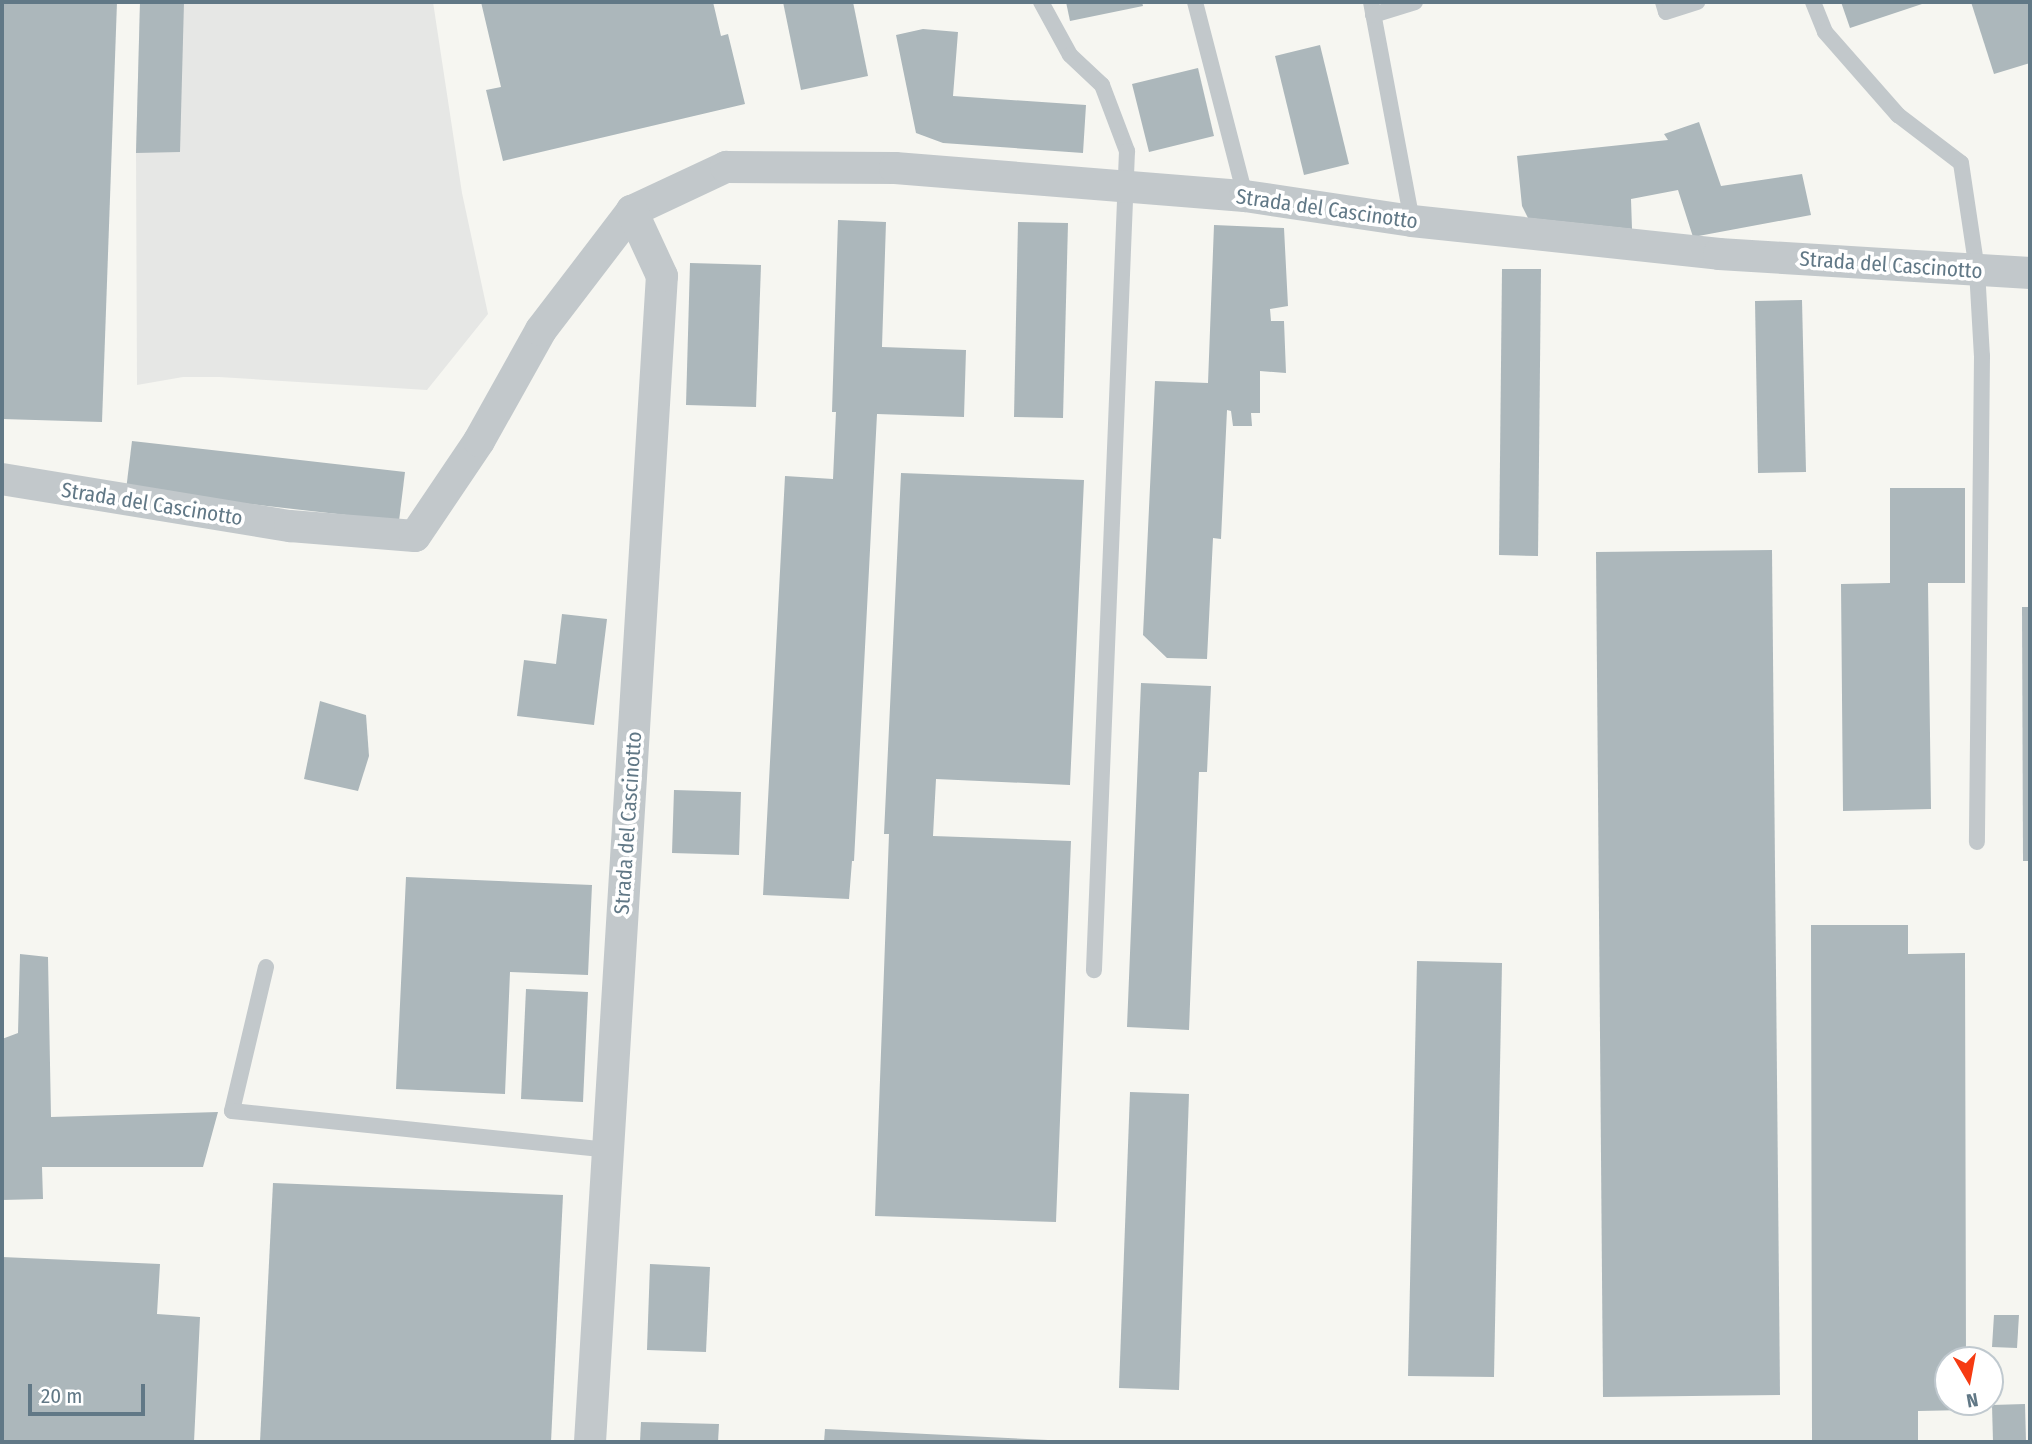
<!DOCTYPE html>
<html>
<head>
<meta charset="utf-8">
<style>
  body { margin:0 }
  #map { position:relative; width:2032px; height:1444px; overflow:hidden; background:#f6f6f1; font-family:"Fira Sans Condensed",sans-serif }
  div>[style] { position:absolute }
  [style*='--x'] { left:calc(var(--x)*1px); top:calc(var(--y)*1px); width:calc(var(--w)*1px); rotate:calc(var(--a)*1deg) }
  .built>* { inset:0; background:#e6e7e5 }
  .building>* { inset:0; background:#acb7bb }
  .lane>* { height:16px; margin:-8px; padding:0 8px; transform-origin:8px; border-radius:8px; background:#c2c8cb }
  .street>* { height:32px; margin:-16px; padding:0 16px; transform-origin:16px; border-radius:16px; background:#c2c8cb }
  span { translate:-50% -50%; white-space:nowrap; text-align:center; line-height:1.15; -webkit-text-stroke:7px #fff; paint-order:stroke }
  .street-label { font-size:21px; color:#617886 }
  .frame { position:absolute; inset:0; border:4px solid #617886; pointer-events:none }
  .north { position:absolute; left:1934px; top:1346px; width:70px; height:70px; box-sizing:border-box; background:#fff; border:2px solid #c0c9cf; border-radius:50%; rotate:170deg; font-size:19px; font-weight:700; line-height:28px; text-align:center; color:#617886 }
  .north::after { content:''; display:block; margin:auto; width:24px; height:32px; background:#f63b12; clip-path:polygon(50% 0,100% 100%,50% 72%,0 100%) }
  .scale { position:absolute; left:28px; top:1384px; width:117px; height:32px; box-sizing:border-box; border:4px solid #617886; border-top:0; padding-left:9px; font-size:21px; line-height:24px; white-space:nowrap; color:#617886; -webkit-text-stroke:5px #fff; paint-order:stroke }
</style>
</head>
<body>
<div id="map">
  <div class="built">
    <i style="clip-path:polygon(140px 2px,433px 2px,462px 193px,488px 314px,427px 390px,219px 377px,183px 377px,137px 385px,136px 153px)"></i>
  </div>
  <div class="building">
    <i style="clip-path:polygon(2px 2px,117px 2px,102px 422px,2px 419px)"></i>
    <i style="clip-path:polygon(140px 2px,184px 2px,180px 152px,136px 153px)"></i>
    <i style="clip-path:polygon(481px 2px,713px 2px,721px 36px,728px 34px,745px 104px,503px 161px,486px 90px,501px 87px)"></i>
    <i style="clip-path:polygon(783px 2px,853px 2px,868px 76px,801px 90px)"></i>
    <i style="clip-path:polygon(1066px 2px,1142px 2px,1143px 6px,1070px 21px)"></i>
    <i style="clip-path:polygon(1841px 2px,1928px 2px,1850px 28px)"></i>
    <i style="clip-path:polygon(1971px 2px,2030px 2px,2030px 63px,1994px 74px)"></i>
    <i style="clip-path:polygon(923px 29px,958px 32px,953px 96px,1086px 105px,1083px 153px,943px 143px,916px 133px,896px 35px)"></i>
    <i style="clip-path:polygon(1320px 45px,1349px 164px,1304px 175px,1275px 56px)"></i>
    <i style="clip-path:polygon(1198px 68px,1214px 136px,1149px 152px,1132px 84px)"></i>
    <i style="clip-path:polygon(1699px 122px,1721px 186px,1802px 174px,1811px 215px,1693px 237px,1678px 190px,1631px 199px,1632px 229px,1528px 218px,1522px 206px,1517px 156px,1668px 140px,1664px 134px)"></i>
    <i style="clip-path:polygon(838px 220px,886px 222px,882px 347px,966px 350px,964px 417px,877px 414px,854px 861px,852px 861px,849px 899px,763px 895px,785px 476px,833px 479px,836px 412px,832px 412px)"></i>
    <i style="clip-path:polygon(1018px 222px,1068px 223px,1063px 418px,1014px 417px)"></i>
    <i style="clip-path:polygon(1214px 225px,1284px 228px,1288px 306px,1270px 309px,1271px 321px,1284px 321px,1286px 373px,1260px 371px,1260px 413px,1251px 413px,1252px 426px,1233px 426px,1231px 411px,1227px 410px,1221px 539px,1213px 538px,1207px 659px,1167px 658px,1143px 635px,1155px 381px,1208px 383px)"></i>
    <i style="clip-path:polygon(690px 263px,761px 265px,756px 407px,686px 405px)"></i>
    <i style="clip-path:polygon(1502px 269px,1541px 269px,1538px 556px,1499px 555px)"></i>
    <i style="clip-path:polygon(1802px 300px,1806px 472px,1758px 473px,1755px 301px)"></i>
    <i style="clip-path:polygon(132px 441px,405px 472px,399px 521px,126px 490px)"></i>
    <i style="clip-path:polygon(901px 473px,1084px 480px,1070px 785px,936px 779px,933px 836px,1071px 841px,1056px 1222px,875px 1216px,889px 834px,884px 834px)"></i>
    <i style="clip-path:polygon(1890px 488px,1965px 488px,1965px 583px,1928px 583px,1931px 809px,1843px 811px,1841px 584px,1890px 583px)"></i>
    <i style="clip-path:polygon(1772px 550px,1780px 1395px,1603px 1397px,1596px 552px)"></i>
    <i style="clip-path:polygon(2022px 607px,2030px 607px,2030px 861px,2023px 861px)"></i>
    <i style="clip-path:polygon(562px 614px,607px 619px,594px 725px,517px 716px,524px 660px,556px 664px)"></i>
    <i style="clip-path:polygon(1141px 683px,1211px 686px,1207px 772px,1199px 772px,1189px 1030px,1127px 1027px)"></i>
    <i style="clip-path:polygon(320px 701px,366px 715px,369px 756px,358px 791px,304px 779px)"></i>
    <i style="clip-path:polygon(674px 790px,741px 792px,739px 855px,672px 853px)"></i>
    <i style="clip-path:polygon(406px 877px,592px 885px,588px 975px,510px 972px,505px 1094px,396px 1089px)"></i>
    <i style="clip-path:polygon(1811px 925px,1908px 925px,1908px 954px,1965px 953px,1966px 1360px,1948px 1360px,1948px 1402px,1966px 1402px,1966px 1410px,1918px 1411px,1918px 1442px,1812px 1442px)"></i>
    <i style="clip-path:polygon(20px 954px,48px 957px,51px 1117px,218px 1112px,203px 1167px,42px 1167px,43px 1199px,2px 1200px,2px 1039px,18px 1033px)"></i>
    <i style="clip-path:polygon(1417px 961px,1502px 963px,1494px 1377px,1408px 1376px)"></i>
    <i style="clip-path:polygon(526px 989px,588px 992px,583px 1102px,521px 1099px)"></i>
    <i style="clip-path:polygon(1130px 1092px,1189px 1094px,1179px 1390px,1119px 1388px)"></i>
    <i style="clip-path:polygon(273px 1183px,563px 1195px,551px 1442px,260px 1442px)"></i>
    <i style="clip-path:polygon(2px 1257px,160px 1264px,157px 1314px,200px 1317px,194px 1442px,2px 1442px)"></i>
    <i style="clip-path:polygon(650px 1264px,710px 1267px,706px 1352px,647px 1350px)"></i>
    <i style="clip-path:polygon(1994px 1315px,2019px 1315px,2017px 1348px,1992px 1347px)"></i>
    <i style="clip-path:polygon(2025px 1404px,2026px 1442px,1993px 1442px,1992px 1405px)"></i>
    <i style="clip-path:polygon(641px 1422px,719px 1424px,718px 1442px,640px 1442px)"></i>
    <i style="clip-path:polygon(825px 1429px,1048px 1440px,1048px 1442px,824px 1442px)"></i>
  </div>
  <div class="lane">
    <i style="--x:1041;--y:2;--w:60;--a:61.3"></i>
    <i style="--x:1070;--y:55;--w:44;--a:43.2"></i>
    <i style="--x:1102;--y:85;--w:71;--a:69.3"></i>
    <i style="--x:1127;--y:151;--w:820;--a:92.31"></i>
    <i style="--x:1195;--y:2;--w:200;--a:75.5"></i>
    <i style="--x:1371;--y:2;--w:223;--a:79.4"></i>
    <i style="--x:1663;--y:2;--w:10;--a:73"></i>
    <i style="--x:1666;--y:12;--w:33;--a:-18"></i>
    <i style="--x:1813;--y:2;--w:32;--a:68"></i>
    <i style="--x:1825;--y:32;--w:111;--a:48.7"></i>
    <i style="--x:1898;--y:115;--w:79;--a:37.3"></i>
    <i style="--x:1961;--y:163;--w:108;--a:81.5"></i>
    <i style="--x:1977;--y:270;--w:86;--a:86.7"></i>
    <i style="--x:1982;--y:356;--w:486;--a:90.6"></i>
    <i style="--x:1373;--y:15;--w:44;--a:-17.2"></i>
    <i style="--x:266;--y:967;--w:148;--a:103.3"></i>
    <i style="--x:232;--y:1111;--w:378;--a:5.9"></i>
  </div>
  <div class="street">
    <i style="--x:2;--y:479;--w:292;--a:9.3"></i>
    <i style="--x:290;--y:526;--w:125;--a:4.6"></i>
    <i style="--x:415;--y:536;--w:115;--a:-56"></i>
    <i style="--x:479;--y:441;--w:127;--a:-60.8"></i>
    <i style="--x:541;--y:330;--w:150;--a:-52.6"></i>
    <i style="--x:632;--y:211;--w:104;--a:-25.1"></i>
    <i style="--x:726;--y:167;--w:169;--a:0.3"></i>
    <i style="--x:895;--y:168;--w:351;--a:4.6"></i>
    <i style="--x:1245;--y:196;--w:169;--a:8.5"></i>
    <i style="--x:1412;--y:221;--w:309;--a:6.1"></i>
    <i style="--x:1719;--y:254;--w:312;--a:3.5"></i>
    <i style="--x:590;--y:1442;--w:1168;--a:-86.47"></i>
    <i style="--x:662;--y:276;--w:72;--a:-114.8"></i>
  </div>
  <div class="street-label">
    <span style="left:1327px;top:209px;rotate:8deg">Strada del Cascinotto</span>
    <span style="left:1891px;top:265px;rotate:4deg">Strada del Cascinotto</span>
    <span style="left:152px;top:504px;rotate:9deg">Strada del Cascinotto</span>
    <span style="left:628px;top:823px;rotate:-86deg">Strada del Cascinotto</span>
  </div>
  <div class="frame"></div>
  <div class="north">N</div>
  <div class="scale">20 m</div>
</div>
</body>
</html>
